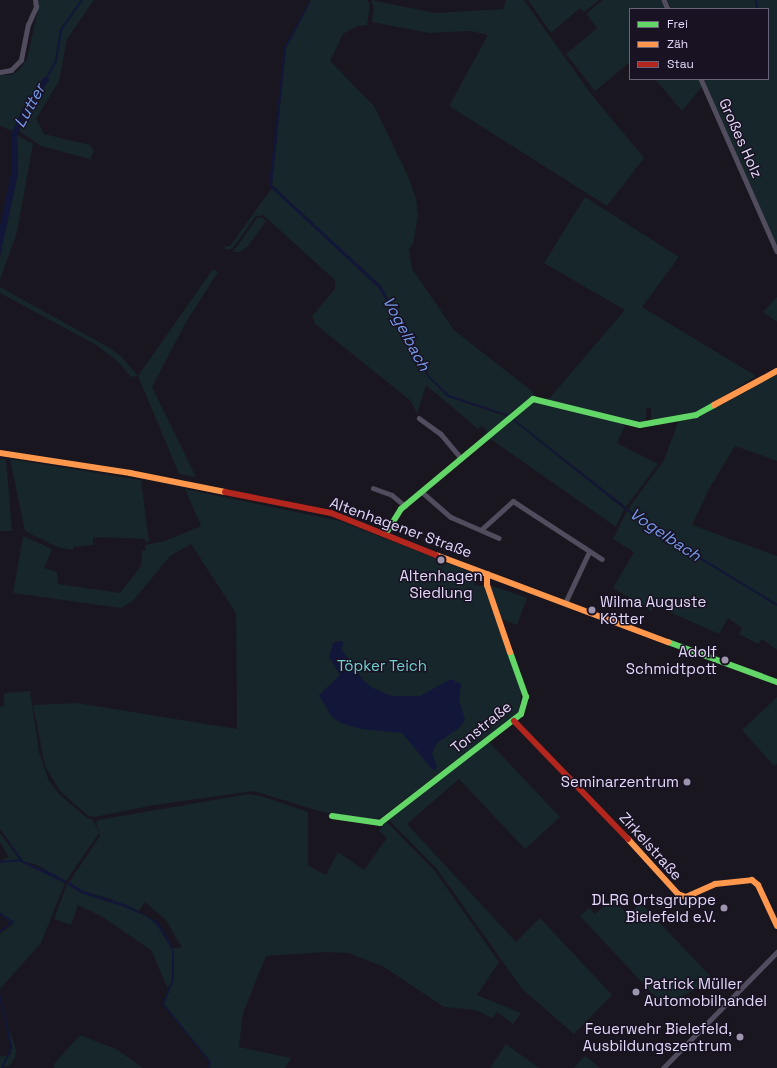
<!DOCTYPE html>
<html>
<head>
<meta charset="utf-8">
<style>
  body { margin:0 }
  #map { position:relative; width:777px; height:1068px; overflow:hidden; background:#1a161f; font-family:"Space Grotesk",sans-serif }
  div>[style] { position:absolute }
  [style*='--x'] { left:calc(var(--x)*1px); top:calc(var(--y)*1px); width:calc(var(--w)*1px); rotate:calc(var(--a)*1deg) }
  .green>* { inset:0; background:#16262a }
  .water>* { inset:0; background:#12173a }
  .stream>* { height:1.5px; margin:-0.75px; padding:0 0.75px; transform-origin:0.75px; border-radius:0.75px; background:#12173a }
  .street>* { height:4.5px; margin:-2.25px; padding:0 2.25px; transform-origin:2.25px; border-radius:2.25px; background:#514c5e }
  .fast>* { height:6px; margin:-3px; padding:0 3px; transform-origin:3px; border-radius:3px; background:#63d668 }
  .slow>* { height:6px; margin:-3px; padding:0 3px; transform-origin:3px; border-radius:3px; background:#ff974d }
  .jam>* { height:6px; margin:-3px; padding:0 3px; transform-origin:3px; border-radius:3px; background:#b3261e }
  .dots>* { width:11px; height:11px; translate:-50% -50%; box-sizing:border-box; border:2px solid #191223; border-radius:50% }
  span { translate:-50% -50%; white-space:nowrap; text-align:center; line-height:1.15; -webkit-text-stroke:3px #191223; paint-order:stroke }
  .street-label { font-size:15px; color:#e4d9fa }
  .poi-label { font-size:15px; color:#e4d9fa }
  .left { translate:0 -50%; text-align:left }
  .right { translate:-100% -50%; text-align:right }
  .park-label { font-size:15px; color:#6ed1ce }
  .water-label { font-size:16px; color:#749aec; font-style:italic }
  .legend { position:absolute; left:629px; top:8px; width:140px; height:72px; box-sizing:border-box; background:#191223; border:1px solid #6a6279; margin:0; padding:5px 7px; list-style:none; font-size:12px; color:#e4d9fa }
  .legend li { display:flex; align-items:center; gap:8px; height:20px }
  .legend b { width:20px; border:1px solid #6a6279 }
</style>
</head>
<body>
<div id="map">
  <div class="green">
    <i style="clip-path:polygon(38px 0,94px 0,67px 39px,59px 81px,36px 119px,44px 134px,90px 145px,94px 151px,90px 159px,41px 146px,19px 131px,44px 77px,22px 110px,13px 131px,0 126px,0 75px,11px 75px,20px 69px,27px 59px,38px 10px)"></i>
    <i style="clip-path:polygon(311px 0,367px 0,370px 4px,367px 25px,357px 26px,343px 34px,330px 61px,374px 106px,407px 174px,416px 198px,418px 215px,413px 244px,409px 249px,412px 269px,454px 330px,533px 392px,534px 397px,509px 416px,449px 395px,429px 376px,381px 286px,272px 185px,286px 48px)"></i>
    <i style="clip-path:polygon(371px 0,435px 13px,503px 9px,506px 0,524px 0,591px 94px,644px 158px,607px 206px,449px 106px,488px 35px,471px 31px,429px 33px,372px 22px,374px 9px)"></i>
    <i style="clip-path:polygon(528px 0,599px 0,584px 12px,580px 8px,551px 33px)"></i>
    <i style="clip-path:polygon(603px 0,662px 0,666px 9px,630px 9px,630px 62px,595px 91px,566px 54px,597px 28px,586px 14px)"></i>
    <i style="clip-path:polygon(667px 0,777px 0,777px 249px,705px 83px,682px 111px,655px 79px,768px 79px,768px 9px,671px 9px)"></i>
    <i style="clip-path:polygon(17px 135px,33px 144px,17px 232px,0 280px,0 256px,18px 174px)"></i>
    <i style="clip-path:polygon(272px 188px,379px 288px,430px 379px,448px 397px,508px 417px,485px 435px,487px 431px,482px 426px,478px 429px,426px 385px,417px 414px,411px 401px,315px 324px,312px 316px,335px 289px,335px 280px,263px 215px,255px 217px,232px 249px,226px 250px,224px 246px,230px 246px)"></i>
    <i style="clip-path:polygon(585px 197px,679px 257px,642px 307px,756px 376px,695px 414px,651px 421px,651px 408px,646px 408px,646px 423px,635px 424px,548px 400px,625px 310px,544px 263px)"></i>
    <i style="clip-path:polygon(262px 217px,266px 221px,248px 246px,240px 252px,233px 252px,257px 218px)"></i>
    <i style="clip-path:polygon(213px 269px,218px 272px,185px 324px,152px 387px,196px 477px,179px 474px,138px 376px,131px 377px,118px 362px,98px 346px,0 293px,0 287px,108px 347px,121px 356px,138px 376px)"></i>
    <i style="clip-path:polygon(777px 297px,777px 322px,763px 312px)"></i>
    <i style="clip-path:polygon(777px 373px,777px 461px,735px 446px,709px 489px,692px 525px,777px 556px,777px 604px,651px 527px,628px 509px,664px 460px,679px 420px)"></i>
    <i style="clip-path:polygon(531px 401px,549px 402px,625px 425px,617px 443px,658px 464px,626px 507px,511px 417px)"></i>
    <i style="clip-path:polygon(510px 418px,624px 509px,616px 527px,489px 438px)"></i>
    <i style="clip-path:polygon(0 459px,6px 459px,12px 531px,0 531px)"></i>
    <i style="clip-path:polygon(10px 459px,141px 480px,149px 542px,146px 542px,145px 539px,99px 537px,93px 538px,93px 545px,73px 547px,73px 550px,57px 547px,25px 531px)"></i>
    <i style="clip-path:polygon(185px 489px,340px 521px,478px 575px,474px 585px,485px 586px,521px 690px,520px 710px,516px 715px,376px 821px,322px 812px,254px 791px,154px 805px,94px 817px,87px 815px,60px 791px,45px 766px,33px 705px,77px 703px,237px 729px,236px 613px,191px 544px,170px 556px,133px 601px,121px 608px,13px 593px,23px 536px,52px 549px,44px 568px,57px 572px,58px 584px,120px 593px,141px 566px,142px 551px,146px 550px,145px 545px,165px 541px,201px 526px)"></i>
    <i style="clip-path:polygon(627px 511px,650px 529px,777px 606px,777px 650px,762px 639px,758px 644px,739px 634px,742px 628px,728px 618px,719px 634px,656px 606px,651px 611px,613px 588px,634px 552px,613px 539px)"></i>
    <i style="clip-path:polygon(490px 585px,527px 598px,517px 625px,502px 619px)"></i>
    <i style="clip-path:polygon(30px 691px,39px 752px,49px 781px,59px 794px,87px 818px,93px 820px,99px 833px,66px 881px,37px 865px,23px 861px,0 829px,0 707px,4px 706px,4px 693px)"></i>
    <i style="clip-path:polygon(777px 697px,777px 764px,774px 766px,742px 730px)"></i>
    <i style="clip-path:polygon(489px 742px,560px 817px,525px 849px,459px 779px,407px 824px,516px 942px,540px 918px,612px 995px,574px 1034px,522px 989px,437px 869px,388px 819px)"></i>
    <i style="clip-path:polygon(249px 794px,264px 797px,308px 812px,308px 866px,326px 875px,338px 852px,364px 870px,387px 838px,379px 831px,386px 821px,434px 870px,499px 962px,477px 995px,521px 1013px,513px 1024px,497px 1012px,492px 1018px,476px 1010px,444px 1007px,384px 967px,349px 953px,325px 952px,266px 956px,243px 1013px,239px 1047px,291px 1058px,285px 1068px,209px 1068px,211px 1062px,164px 1004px,174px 979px,173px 948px,182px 948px,166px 920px,145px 902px,139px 911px,111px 899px,83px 891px,69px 882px,100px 836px,96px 823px,98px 820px)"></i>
    <i style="clip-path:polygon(0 833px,21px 862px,65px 883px,41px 943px,0 989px,0 934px,13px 924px,0 915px,0 861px,9px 857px,0 842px)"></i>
    <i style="clip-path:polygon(67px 884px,81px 893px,122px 906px,146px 916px,157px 925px,172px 949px,172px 979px,168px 989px,151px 950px,101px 916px,78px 905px,71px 925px,54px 919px)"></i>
    <i style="clip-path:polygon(612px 898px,628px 915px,641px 903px,713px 979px,676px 1000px,667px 1009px,580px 916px,589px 908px,595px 914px)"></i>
    <i style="clip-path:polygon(9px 1028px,16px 1049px,15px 1058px,9px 1066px,0 1068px,0 1057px,11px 1054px)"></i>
    <i style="clip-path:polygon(80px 1035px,116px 1049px,143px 1068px,55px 1068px,53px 1065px)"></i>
    <i style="clip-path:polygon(506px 1044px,539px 1068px,490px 1068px)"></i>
    <i style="clip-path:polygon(584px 1056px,588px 1058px,600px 1068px,574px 1068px)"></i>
  </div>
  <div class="water">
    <i style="clip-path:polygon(310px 0,310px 3px,286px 48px,272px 185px,381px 286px,429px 376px,449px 395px,507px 414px,651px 527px,777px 604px,777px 606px,650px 529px,506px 415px,448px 397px,428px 377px,379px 288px,269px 186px,284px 47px)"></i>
    <i style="clip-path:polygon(44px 77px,50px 79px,28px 112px,17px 135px,18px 174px,0 256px,0 226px,11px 173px,11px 134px,22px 110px)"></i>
    <i style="clip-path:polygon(338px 641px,343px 642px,342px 650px,363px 680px,371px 687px,392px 696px,420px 696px,451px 679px,461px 684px,459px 700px,465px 720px,459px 728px,437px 743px,432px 753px,437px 766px,435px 770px,432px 769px,402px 733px,361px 729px,341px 723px,332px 717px,319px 695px,340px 675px,329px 657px,333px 643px)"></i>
    <i style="clip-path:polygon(0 829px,23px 861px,54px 874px,66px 881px,65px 883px,21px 862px)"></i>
    <i style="clip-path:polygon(69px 882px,83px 891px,127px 905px,158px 922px,172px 945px,174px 957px,174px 979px,164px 1004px,211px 1062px,209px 1066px,210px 1063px,162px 1004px,172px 979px,172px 949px,157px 925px,146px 916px,122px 906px,81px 893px,67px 884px)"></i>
  </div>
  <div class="stream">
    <i style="--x:756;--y:0;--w:9;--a:77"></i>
    <i style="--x:46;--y:79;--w:21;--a:-61"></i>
    <i style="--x:56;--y:61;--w:31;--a:-81"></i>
    <i style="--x:61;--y:30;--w:37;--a:-55"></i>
    <i style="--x:0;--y:862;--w:21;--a:-5"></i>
    <i style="--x:0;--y:913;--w:16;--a:35"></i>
    <i style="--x:13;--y:922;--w:16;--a:142"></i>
    <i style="--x:0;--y:995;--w:54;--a:77.2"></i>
    <i style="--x:12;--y:1048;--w:21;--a:115"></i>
    <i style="--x:209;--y:1068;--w:6;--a:-81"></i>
  </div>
  <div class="street">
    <i style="--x:664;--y:0;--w:10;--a:66"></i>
    <i style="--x:0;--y:72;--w:11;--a:-10"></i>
    <i style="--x:11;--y:70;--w:14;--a:-45"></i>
    <i style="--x:21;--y:60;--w:36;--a:-79"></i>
    <i style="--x:28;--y:25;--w:20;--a:-66"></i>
    <i style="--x:36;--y:7;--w:7;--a:-98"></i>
    <i style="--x:701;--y:79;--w:188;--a:66.2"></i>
    <i style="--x:419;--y:418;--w:27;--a:36"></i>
    <i style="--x:441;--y:434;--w:31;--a:50"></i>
    <i style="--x:373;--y:488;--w:20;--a:20"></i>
    <i style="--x:392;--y:495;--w:17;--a:40"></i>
    <i style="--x:422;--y:492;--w:38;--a:41"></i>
    <i style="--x:451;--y:517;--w:52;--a:23.6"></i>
    <i style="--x:481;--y:530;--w:43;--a:-42.2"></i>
    <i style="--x:513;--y:501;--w:106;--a:33.1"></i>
    <i style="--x:565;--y:603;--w:56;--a:-64.8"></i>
    <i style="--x:663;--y:1068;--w:163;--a:-45.5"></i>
  </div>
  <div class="fast">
    <i style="--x:386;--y:533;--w:28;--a:-58"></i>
    <i style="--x:401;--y:509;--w:172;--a:-39.8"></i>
    <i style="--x:533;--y:399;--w:110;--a:13.7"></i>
    <i style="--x:640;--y:425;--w:57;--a:-10.1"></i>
    <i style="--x:696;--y:415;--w:21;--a:-29"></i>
    <i style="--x:668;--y:642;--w:116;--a:20.2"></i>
    <i style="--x:332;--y:816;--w:49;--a:8.3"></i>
    <i style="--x:380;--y:823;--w:178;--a:-37.7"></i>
    <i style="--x:521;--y:714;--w:18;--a:-74"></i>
    <i style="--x:526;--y:697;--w:48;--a:-109.6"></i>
  </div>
  <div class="slow">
    <i style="--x:714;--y:405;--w:72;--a:-28.4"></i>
    <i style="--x:0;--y:453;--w:132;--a:8.7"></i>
    <i style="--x:130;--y:473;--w:97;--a:11.3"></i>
    <i style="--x:436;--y:555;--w:248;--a:20.6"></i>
    <i style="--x:487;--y:574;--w:11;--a:90"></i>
    <i style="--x:487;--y:585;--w:71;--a:71.1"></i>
    <i style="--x:628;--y:839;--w:74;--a:47.7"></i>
    <i style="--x:678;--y:894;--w:9;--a:21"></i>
    <i style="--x:686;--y:897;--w:32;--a:-24"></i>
    <i style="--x:715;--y:884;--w:37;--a:-6"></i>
    <i style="--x:752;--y:880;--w:8;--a:40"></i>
    <i style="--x:758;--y:885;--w:45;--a:65.1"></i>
  </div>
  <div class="jam">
    <i style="--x:225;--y:492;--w:108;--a:11.2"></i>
    <i style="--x:331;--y:513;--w:113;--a:21.8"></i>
    <i style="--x:514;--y:721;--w:164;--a:46"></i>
  </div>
  <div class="dots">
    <i style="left:441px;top:560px;background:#9d95ad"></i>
    <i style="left:592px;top:610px;background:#9d95ad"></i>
    <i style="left:725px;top:660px;background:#9d95ad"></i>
    <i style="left:687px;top:782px;background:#9d95ad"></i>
    <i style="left:724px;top:908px;background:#9d95ad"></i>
    <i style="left:636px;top:992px;background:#9d95ad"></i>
    <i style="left:740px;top:1037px;background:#9d95ad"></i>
  </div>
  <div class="street-label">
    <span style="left:741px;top:138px;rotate:66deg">Großes Holz</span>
    <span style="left:401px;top:527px;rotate:20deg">Altenhagener Straße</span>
    <span style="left:481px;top:727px;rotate:-39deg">Tonstraße</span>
    <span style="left:651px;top:846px;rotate:48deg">Zirkelstraße</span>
  </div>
  <div class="poi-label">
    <span style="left:441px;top:584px">Altenhagen<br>Siedlung</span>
    <span class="left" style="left:600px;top:610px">Wilma Auguste<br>Kötter</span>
    <span class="right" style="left:717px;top:660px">Adolf<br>Schmidtpott</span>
    <span class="right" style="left:679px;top:782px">Seminarzentrum</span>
    <span class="right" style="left:716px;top:908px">DLRG Ortsgruppe<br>Bielefeld e.V.</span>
    <span class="left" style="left:644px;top:992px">Patrick Müller<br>Automobilhandel</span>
    <span class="right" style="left:732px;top:1037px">Feuerwehr Bielefeld,<br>Ausbildungszentrum</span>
  </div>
  <div class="park-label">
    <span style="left:382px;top:666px">Töpker Teich</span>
  </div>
  <div class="water-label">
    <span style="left:30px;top:106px;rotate:-61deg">Lutter</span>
    <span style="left:406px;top:334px;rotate:62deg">Vogelbach</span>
    <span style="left:665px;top:535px;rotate:34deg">Vogelbach</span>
  </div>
  <ul class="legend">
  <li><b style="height:5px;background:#63d668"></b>Frei</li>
  <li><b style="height:5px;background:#ff974d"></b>Zäh</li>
  <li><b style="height:5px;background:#b3261e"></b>Stau</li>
  </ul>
</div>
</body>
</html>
